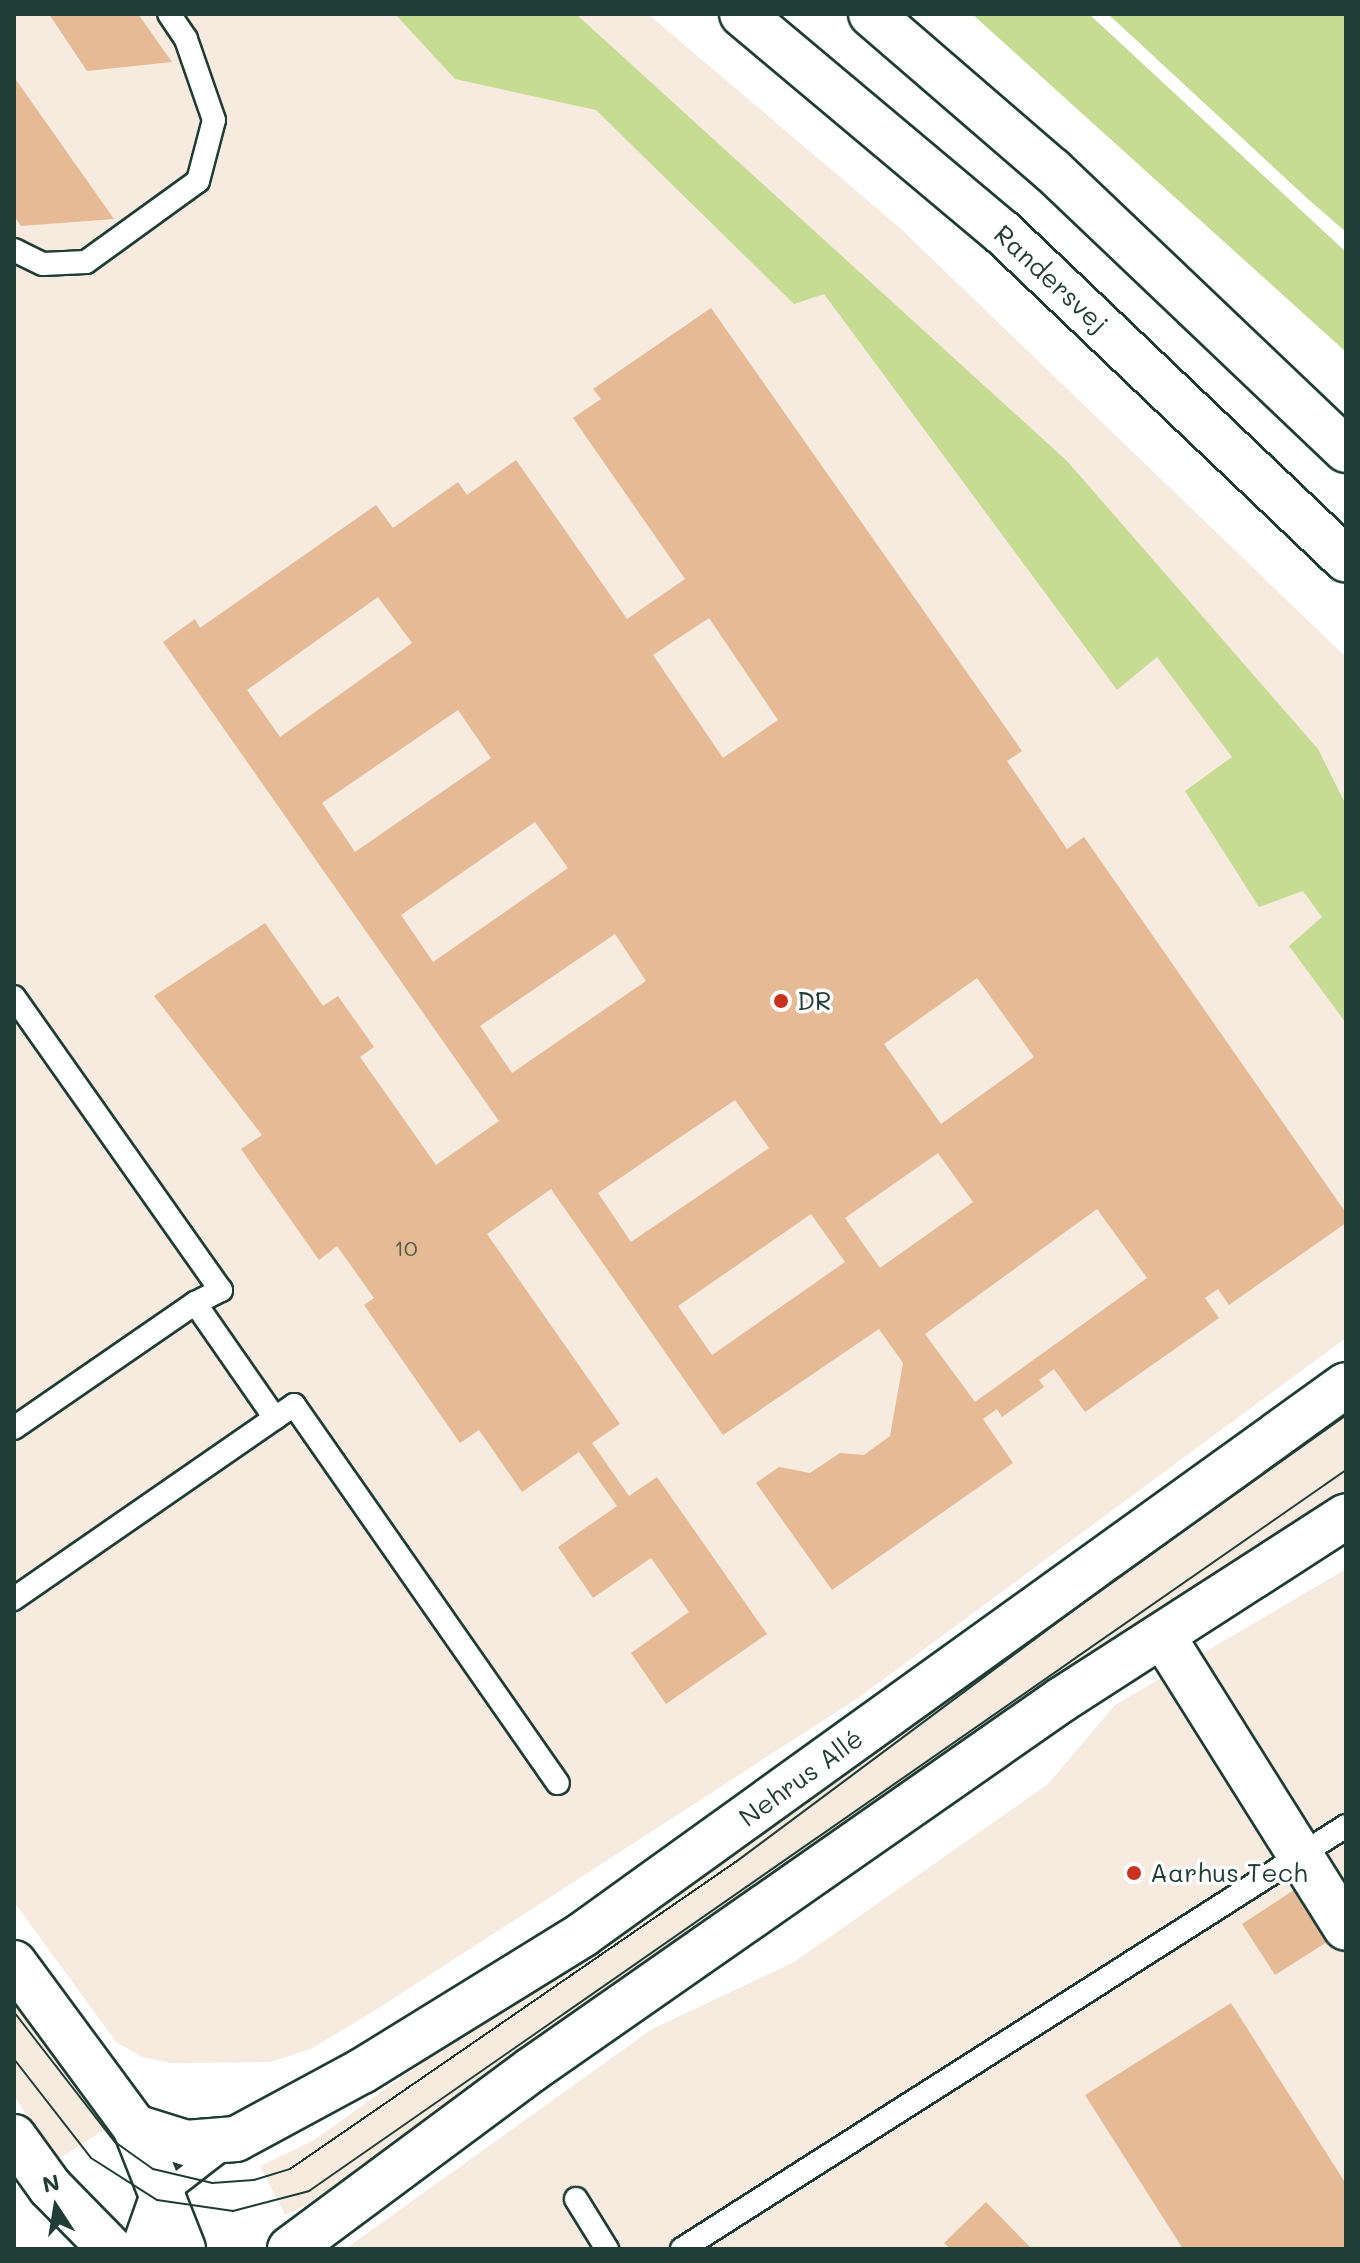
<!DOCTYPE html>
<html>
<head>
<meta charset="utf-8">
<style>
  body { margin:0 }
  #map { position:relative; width:1360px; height:2263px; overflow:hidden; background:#fff; font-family:Mali,sans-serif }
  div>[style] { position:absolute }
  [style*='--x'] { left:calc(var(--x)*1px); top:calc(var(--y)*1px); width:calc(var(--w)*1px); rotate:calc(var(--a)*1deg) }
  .built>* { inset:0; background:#f7eadf }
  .green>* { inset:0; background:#c5dc92 }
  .building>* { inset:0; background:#e5ba95 }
  .roads { filter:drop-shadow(2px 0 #1f3d34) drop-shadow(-2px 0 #1f3d34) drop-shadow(0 2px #1f3d34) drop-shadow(0 -2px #1f3d34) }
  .service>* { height:22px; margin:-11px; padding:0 11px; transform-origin:11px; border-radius:11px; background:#fff }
  .minor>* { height:44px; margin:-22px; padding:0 22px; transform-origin:22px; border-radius:22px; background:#fff }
  .tertiary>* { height:44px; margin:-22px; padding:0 22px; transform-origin:22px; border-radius:22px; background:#fff }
  .secondary>* { height:44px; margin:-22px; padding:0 22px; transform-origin:22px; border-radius:22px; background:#fff }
  .tram>* { height:2px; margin:-1px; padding:0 1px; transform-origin:1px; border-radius:1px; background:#1f3d34 }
  .dots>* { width:22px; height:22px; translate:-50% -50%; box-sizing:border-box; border:4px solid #fff; border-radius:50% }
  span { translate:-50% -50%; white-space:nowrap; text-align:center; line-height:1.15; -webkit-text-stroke:7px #fff; paint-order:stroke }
  .number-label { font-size:22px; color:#505c4c }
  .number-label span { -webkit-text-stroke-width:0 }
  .street-label { font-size:26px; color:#1f3d34 }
  .poi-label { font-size:26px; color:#1f3d34 }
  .left { translate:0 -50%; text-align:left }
  .frame { position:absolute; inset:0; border:16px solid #1f3d34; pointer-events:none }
  .north { position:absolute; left:16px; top:2167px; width:80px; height:80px; -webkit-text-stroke:6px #fff; paint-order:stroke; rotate:348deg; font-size:22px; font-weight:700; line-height:32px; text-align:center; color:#1f3d34 }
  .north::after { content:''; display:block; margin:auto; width:28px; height:36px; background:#1f3d34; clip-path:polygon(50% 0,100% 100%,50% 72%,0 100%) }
</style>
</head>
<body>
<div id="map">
  <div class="built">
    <i style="clip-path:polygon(14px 14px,648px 14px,900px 228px,1346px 657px,1346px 1338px,858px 1698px,371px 2013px,311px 2049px,270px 2062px,171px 2063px,142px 2057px,116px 2042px,14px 1902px)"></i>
    <i style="clip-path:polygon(1346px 1403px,1346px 1490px,345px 2187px,285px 2215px,260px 2166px,314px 2140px)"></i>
    <i style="clip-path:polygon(1346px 1569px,1346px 2249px,345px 2249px,652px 2029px,794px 1962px,1048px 1784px,1115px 1705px)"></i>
    <i style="clip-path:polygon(14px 1980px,115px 2123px,57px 2160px,14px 2096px)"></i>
  </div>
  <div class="green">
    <i style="clip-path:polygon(395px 14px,576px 14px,1067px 461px,1318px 749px,1346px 805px,1346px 1023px,1289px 946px,1322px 917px,1303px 891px,1259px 907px,1185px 791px,1232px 757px,1157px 657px,1117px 690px,824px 294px,794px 304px,596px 110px,455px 79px)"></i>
    <i style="clip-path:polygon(972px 14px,1089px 14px,1346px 252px,1346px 352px)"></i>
    <i style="clip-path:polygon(1108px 14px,1346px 14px,1346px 232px,1309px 200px)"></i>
  </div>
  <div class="building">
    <i style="clip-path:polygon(49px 14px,138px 14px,172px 62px,87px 71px)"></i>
    <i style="clip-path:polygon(14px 77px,114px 219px,21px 226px,14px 216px)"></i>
    <i style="clip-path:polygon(evenodd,711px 308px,1022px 751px,1007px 761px,1067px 849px,1084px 837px,1346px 1213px,1346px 1223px,1229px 1305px,1218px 1289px,1205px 1298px,1219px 1318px,1085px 1412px,1054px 1369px,1039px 1380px,1044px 1387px,1002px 1417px,997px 1409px,983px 1419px,1013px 1463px,832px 1590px,756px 1483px,779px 1467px,810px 1473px,840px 1453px,864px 1455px,890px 1436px,903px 1363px,879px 1329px,723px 1435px,551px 1189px,487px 1234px,620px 1424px,592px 1443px,629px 1496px,657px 1477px,767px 1634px,666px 1704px,631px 1653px,689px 1612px,651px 1558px,593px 1598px,558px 1547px,617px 1506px,579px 1452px,522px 1492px,479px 1430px,460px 1443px,364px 1305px,374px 1298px,337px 1246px,319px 1260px,241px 1149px,262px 1135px,154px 996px,265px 923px,323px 1006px,338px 996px,374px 1047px,360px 1057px,436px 1165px,499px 1121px,163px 642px,195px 619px,200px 628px,376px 505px,393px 528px,458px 482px,467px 495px,516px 460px,627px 619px,685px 579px,573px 418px,601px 399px,593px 389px,711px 308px,378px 597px,412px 643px,280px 737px,247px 690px,378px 597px,711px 308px,709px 618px,778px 720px,723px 758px,653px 655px,709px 618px,711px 308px,458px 710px,491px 758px,355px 852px,322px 803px,458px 710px,711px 308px,535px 822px,568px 868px,433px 962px,401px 915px,535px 822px,711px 308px,615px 934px,646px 981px,512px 1073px,480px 1026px,615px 934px,711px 308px,977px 978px,1034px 1057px,941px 1124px,884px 1044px,977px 978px,711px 308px,735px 1100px,769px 1148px,631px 1242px,598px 1193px,735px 1100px,711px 308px,938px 1153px,973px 1202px,880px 1268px,845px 1218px,938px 1153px,711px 308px,1097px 1209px,1147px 1278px,975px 1402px,925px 1334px,1097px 1209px,711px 308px,811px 1214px,845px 1262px,712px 1355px,678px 1306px,811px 1214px)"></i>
    <i style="clip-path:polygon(1294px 1890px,1327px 1942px,1275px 1975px,1242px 1924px)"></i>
    <i style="clip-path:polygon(1231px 2003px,1346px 2184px,1346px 2249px,1183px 2249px,1085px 2095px)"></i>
    <i style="clip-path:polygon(986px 2202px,1032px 2249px,951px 2249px,944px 2243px)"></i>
  </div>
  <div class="roads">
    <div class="service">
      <i style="--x:14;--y:250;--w:32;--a:26"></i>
      <i style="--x:43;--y:264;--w:43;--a:-2.7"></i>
      <i style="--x:86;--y:262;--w:138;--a:-35.9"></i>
      <i style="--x:198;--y:181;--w:63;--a:-75.3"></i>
      <i style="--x:214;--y:120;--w:86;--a:-109.1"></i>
      <i style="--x:186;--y:39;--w:30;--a:-124"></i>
      <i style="--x:14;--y:997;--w:359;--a:54.8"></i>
      <i style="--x:221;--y:1290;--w:29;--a:153"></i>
      <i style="--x:275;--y:1418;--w:23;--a:-34"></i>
      <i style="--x:294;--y:1405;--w:461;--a:55.1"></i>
      <i style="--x:14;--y:1428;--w:220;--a:-34.6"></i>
      <i style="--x:195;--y:1303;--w:140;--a:55.2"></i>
      <i style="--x:275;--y:1418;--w:318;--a:145.3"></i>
      <i style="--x:163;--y:2195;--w:78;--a:-37.7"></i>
      <i style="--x:576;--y:2199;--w:59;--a:58.2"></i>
      <i style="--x:682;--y:2249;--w:787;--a:-32.5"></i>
    </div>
    <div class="minor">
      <i style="--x:1164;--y:1638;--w:342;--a:57.9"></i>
      <i style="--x:144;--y:2249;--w:57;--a:-70.6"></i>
    </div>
    <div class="tertiary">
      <i style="--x:14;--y:1963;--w:204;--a:53.6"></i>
      <i style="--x:135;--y:2127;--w:53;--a:17.4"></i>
      <i style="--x:186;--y:2143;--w:50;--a:-4.6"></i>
      <i style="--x:236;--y:2139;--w:143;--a:-28.4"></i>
      <i style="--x:362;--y:2071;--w:259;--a:-31.7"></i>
      <i style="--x:582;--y:1935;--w:941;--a:-35.75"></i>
      <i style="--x:135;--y:2127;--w:131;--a:68.5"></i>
      <i style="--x:14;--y:2137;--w:62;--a:54.2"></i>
      <i style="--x:50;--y:2187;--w:87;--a:45.5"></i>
      <i style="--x:290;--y:2249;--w:300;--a:-36.6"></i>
      <i style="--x:531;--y:2070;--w:646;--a:-34.92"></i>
      <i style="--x:1061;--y:1700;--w:339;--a:-32.8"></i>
    </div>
    <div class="secondary">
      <i style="--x:742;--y:14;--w:339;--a:40"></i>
      <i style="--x:1002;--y:232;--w:475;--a:43.6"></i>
      <i style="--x:871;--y:14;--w:239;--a:40.8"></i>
      <i style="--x:1052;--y:170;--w:406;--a:43.6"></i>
    </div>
  </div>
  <div class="tram">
    <i style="--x:14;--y:2012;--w:165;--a:52.2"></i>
    <i style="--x:115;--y:2142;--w:47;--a:35.4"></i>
    <i style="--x:153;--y:2169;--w:61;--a:13.3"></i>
    <i style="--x:212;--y:2183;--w:42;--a:-4.1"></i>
    <i style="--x:254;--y:2180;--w:38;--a:-17"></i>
    <i style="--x:290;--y:2169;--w:543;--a:-34.57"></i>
    <i style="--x:737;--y:1861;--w:474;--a:-36.7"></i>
    <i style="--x:1117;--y:1578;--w:281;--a:-35.4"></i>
    <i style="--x:14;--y:2059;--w:125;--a:52.1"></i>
    <i style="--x:91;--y:2158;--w:78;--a:32.5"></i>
    <i style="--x:157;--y:2200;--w:77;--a:8.2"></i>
    <i style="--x:233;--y:2211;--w:79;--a:-14.7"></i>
    <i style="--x:309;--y:2191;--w:1263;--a:-34.81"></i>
  </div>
  <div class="dots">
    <i style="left:781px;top:1001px;background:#c8321e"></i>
    <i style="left:1134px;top:1873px;background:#c8321e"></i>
  </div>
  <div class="number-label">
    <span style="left:406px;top:1248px">10</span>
  </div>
  <div class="street-label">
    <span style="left:1051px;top:279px;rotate:43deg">Randersvej</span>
    <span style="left:801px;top:1778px;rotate:-36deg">Nehrus Allé</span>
  </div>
  <div class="poi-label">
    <span class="left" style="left:797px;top:1001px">DR</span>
    <span class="left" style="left:1150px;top:1873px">Aarhus Tech</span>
  </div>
  <div class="frame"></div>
  <div class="north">N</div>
</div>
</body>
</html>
